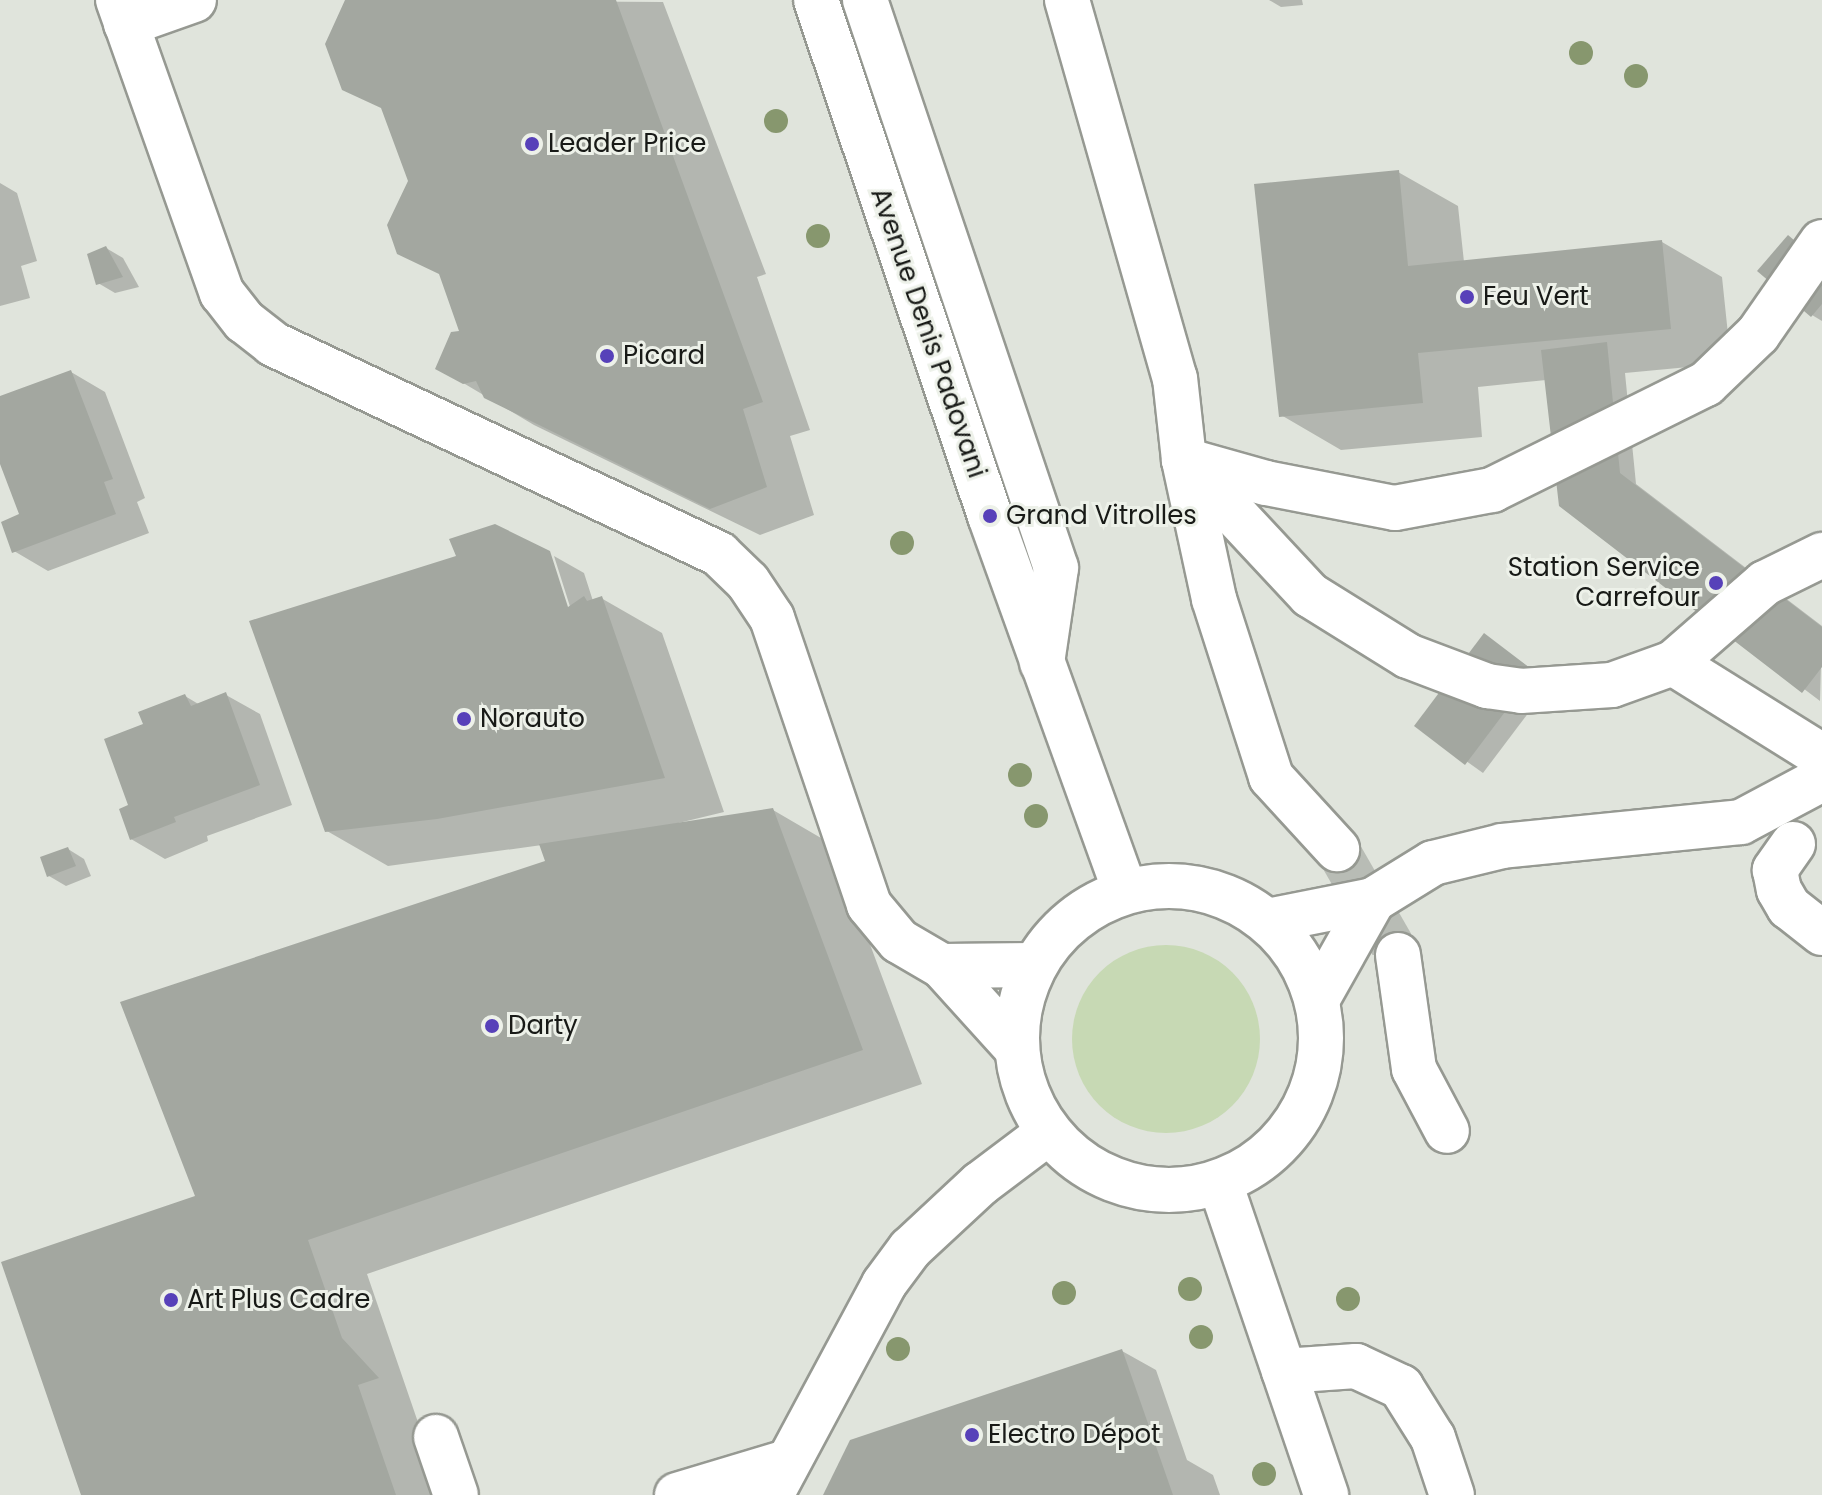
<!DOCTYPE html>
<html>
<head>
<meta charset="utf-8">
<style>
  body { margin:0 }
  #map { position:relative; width:1822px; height:1495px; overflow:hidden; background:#e0e4dc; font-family:Poppins,sans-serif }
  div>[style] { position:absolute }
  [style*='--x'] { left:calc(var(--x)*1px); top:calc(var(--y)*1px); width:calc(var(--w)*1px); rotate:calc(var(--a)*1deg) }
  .green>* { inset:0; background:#c7d9b4 }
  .round { border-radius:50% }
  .shadow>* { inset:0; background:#0003 }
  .building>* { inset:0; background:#a3a7a0 }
  .minor-tunnel>* { height:44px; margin-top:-22px; transform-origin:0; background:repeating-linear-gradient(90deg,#b8bcb5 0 44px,transparent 0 66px) }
  .roads { filter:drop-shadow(2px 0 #969992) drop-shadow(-2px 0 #969992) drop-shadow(0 2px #969992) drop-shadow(0 -2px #969992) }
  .minor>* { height:44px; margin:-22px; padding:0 22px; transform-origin:22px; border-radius:22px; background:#fff }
  .major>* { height:44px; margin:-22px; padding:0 22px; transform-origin:22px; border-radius:22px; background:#fff }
  .major>.ring { margin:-22px; padding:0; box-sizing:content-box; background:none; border:44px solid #fff; border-radius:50% }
  .trees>* { width:24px; height:24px; margin:-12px; border-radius:50%; background:#87976e }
  .dots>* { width:22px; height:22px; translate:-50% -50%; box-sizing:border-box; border:4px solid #edf1e9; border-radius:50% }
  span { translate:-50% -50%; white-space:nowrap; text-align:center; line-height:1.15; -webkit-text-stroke:6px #edf1e9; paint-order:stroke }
  .poi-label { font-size:26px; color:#181a17 }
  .left { translate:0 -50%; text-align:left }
  .right { translate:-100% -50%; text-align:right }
  .street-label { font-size:26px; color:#181a17 }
</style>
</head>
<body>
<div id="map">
  <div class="green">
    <i class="round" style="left:1072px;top:945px;width:188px;height:188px"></i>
  </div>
  <div class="shadow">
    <i style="clip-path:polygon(347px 0,663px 2px,766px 274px,757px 277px,810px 430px,790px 436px,814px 515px,760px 535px,534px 425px,438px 368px,462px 332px)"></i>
    <i style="clip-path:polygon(1269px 0,1302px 0,1303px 5px,1281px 7px)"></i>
    <i style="clip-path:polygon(1398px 172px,1458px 206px,1464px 262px,1662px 242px,1722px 277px,1731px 363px,1625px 373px,1636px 484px,1822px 626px,1820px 701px,1561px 505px,1546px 380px,1478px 387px,1482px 437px,1341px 450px,1281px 415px)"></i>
    <i style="clip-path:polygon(0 183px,17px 193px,37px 261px,21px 266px,30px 298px,0 306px)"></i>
    <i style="clip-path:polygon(106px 248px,123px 258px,139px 287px,115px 293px,98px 283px)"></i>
    <i style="clip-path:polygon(1822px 262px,1822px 321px,1812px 315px)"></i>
    <i style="clip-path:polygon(71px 372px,105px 392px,145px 498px,137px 502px,149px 533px,48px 571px,14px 551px,21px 515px,0 458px,0 398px)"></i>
    <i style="clip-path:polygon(554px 556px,584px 573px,593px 601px,601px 598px,662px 633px,724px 812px,666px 826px,773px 810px,833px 845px,922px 1084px,367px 1274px,443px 1495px,83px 1495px,198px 1197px,547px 862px,542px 845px,388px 866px,327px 831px,573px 616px)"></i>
    <i style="clip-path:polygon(1485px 636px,1551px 683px,1483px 773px,1417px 726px)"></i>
    <i style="clip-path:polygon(226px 695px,260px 714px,292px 805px,207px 836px,208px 841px,165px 859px,131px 839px,142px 726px,185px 696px,200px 705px)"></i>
    <i style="clip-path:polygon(68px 849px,84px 859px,91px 876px,66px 886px,49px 876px)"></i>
    <i style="clip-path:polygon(1122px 1351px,1156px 1370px,1187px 1460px,1213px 1475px,1220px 1495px,825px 1495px)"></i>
  </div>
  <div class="building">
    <i style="clip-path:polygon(345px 0,616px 0,763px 402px,743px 409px,767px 487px,710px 509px,484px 398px,476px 381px,463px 384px,435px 369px,451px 332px,459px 331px,439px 274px,397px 254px,387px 225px,408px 181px,381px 108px,342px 90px,325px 44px)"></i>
    <i style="clip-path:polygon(1399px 170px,1408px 266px,1662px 240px,1671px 329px,1418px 353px,1423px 403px,1279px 417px,1254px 184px)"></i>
    <i style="clip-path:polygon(1788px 235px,1822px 264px,1822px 304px,1811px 317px,1757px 271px)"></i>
    <i style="clip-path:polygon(106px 246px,123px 277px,96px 285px,87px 254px)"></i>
    <i style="clip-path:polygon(1607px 342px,1620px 473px,1822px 627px,1822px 667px,1802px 693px,1559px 506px,1541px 350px)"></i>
    <i style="clip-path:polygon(71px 370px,113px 479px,104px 482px,116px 514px,12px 553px,1px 522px,19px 514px,0 464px,0 396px)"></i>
    <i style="clip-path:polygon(495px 524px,550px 551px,568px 607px,584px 596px,587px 601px,602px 596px,665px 778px,437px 819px,325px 832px,249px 621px,456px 556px,449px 539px)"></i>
    <i style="clip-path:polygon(1484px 633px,1535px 672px,1465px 765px,1414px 726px)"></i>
    <i style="clip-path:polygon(226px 692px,260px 785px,174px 817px,176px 822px,130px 840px,119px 809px,128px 805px,104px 739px,143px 724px,138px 712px,185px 694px,191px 706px)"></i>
    <i style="clip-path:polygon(773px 808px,863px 1050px,308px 1240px,342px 1338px,379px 1378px,358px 1385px,396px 1495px,81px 1495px,1px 1262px,195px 1196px,120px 1002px,545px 861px,539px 844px)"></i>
    <i style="clip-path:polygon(68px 847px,76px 866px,47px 877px,40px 857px)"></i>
    <i style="clip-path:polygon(1122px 1349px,1173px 1495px,823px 1495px,850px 1440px)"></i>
  </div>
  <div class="minor-tunnel">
    <i style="--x:1337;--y:849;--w:122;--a:60.1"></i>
  </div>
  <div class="roads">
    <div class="minor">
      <i style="--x:118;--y:0;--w:311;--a:70.5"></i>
      <i style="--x:222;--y:293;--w:36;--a:52"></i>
      <i style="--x:244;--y:321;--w:37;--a:38"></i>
      <i style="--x:273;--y:344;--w:493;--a:25.2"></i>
      <i style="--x:719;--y:554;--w:40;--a:44"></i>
      <i style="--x:748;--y:582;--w:43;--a:56.3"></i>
      <i style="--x:772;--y:618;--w:303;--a:71.3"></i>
      <i style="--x:869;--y:905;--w:47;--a:50.2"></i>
      <i style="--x:899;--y:941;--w:50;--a:30.2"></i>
      <i style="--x:942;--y:966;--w:110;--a:47.9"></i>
      <i style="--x:865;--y:0;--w:599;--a:71.41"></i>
      <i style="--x:1056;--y:568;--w:96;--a:98.4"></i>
      <i style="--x:1067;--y:0;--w:393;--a:74.1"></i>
      <i style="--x:1175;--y:378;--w:82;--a:83.7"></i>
      <i style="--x:1184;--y:460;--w:142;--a:77.8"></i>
      <i style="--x:1214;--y:599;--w:187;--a:72.2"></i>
      <i style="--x:1271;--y:777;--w:98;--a:47.5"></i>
      <i style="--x:126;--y:24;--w:72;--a:-19.4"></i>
      <i style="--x:1184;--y:460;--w:185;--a:47"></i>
      <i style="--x:1310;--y:595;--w:115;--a:31.9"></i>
      <i style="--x:1408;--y:656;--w:85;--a:20.8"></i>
      <i style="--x:1487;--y:686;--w:34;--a:8"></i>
      <i style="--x:1521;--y:691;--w:91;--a:-3.8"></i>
      <i style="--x:1612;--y:685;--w:65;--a:-19.8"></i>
      <i style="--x:1673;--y:663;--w:122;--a:-41"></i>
      <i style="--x:1765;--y:583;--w:64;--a:-26.2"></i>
      <i style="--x:1184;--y:460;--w:85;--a:15.7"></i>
      <i style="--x:1266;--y:483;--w:131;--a:11"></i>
      <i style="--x:1395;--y:508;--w:99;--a:-10.5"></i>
      <i style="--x:1492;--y:490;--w:239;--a:-26.4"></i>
      <i style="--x:1706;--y:384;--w:72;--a:-43.9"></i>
      <i style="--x:1758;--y:334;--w:112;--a:-55.2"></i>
      <i style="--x:1673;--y:663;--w:176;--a:32"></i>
      <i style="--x:1793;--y:844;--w:32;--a:125"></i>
      <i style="--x:1775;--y:870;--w:20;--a:79"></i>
      <i style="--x:1779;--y:890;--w:20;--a:60"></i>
      <i style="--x:1789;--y:907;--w:42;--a:38.2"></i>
      <i style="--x:1267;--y:921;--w:108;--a:-11.2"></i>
      <i style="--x:1373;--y:900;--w:70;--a:-31.7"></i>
      <i style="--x:1433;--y:863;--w:71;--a:-13.8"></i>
      <i style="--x:1502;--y:846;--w:240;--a:-5.7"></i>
      <i style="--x:1741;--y:822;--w:92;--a:-28"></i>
      <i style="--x:1398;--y:955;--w:115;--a:82"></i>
      <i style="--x:1414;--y:1069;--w:70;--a:62"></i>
      <i style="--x:942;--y:966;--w:92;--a:-0.6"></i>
      <i style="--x:1318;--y:998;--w:112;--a:-60.7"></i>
      <i style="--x:1284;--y:1371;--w:72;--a:-4"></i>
      <i style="--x:1356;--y:1366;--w:50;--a:25"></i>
      <i style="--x:1401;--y:1387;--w:60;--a:57.9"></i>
      <i style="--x:1433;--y:1438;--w:60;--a:71.6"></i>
      <i style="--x:436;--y:1437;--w:61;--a:71"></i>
      <i style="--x:677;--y:1495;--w:115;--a:-16.7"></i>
      <i style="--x:771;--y:1495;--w:239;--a:-61.8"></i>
      <i style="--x:884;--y:1284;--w:44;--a:-53.4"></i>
      <i style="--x:910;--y:1249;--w:96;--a:-42.9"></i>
      <i style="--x:980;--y:1184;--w:86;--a:-37"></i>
    </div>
    <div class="major">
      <i style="--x:816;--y:0;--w:545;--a:71.37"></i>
      <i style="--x:990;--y:516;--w:399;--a:70.2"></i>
      <i class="ring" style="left:1017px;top:886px;width:260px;height:260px"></i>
      <i style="--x:1220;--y:1183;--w:330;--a:71.2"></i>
    </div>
  </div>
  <div class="trees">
    <i style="left:1581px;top:53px"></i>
    <i style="left:1636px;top:76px"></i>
    <i style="left:776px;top:121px"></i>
    <i style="left:818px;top:236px"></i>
    <i style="left:902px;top:543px"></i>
    <i style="left:1020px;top:775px"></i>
    <i style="left:1036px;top:816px"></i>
    <i style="left:1190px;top:1289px"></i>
    <i style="left:1064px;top:1293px"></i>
    <i style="left:1348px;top:1299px"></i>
    <i style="left:1201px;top:1337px"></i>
    <i style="left:898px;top:1349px"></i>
    <i style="left:1264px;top:1474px"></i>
  </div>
  <div class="dots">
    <i style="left:532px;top:144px;background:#5741b9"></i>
    <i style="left:1467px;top:297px;background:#5741b9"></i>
    <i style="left:607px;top:356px;background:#5741b9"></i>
    <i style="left:990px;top:516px;background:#5741b9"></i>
    <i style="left:1716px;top:583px;background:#5741b9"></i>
    <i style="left:464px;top:719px;background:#5741b9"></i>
    <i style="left:492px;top:1026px;background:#5741b9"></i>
    <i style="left:171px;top:1300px;background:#5741b9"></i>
    <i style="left:972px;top:1435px;background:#5741b9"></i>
  </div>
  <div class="poi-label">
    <span class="left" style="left:548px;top:144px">Leader Price</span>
    <span class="left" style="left:1483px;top:297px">Feu Vert</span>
    <span class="left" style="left:623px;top:356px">Picard</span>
    <span class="left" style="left:1006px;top:516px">Grand Vitrolles</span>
    <span class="right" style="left:1700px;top:583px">Station Service<br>Carrefour</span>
    <span class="left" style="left:480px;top:719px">Norauto</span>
    <span class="left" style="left:508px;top:1026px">Darty</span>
    <span class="left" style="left:187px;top:1300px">Art Plus Cadre</span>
    <span class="left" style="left:988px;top:1435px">Electro Dépot</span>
  </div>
  <div class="street-label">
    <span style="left:928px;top:333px;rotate:71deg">Avenue Denis Padovani</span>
  </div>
</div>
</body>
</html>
